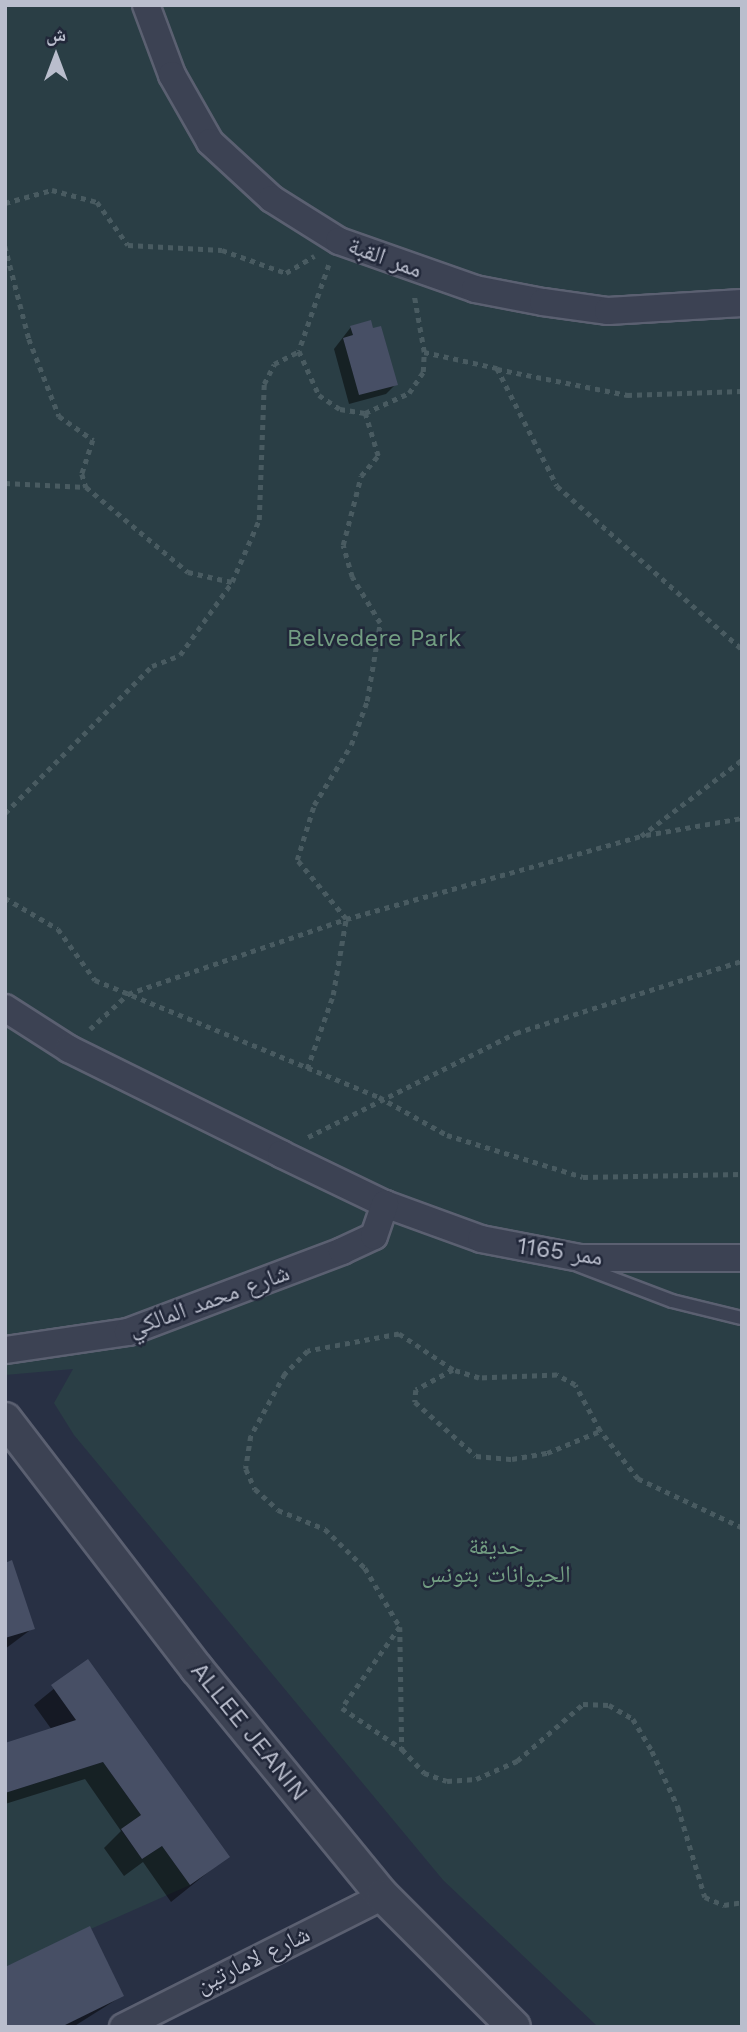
<!DOCTYPE html>
<html>
<head>
<meta charset="utf-8">
<style>
  body { margin:0 }
  #map { position:relative; width:747px; height:2032px; overflow:hidden; background:#283044; font-family:"Work Sans","Noto Naskh Arabic",sans-serif }
  div>[style] { position:absolute }
  [style*='--x'] { left:calc(var(--x)*1px); top:calc(var(--y)*1px); width:calc(var(--w)*1px); rotate:calc(var(--a)*1deg) }
  .green>* { inset:0; background:#2a3e45 }
  .shadow>* { inset:0; background:#0007 }
  .building>* { inset:0; background:#474f65 }
  .path>* { height:4.5px; margin-top:-2.25px; transform-origin:0; background:repeating-linear-gradient(90deg,#495b61 0 5px,transparent 0 10px) }
  .roads { filter:drop-shadow(2px 0 #5b6071) drop-shadow(-2px 0 #5b6071) drop-shadow(0 2px #5b6071) drop-shadow(0 -2px #5b6071) }
  .service>* { height:12px; margin:-6px; padding:0 6px; transform-origin:6px; border-radius:6px; background:#3c4253 }
  .minor>* { height:26px; margin:-13px; padding:0 13px; transform-origin:13px; border-radius:13px; background:#3c4253 }
  .tertiary>* { height:32px; margin:-16px; padding:0 16px; transform-origin:16px; border-radius:16px; background:#3c4253 }
  span { translate:-50% -50%; white-space:nowrap; text-align:center; line-height:1.15; -webkit-text-stroke:5px #212739; paint-order:stroke }
  .street-label { font-size:24px; color:#babecd }
  .park-label { font-size:24px; color:#729d82 }
  .frame { position:absolute; inset:0; border:7px solid #babecd; pointer-events:none }
  .north { position:absolute; left:21px; top:21px; width:70px; height:70px; -webkit-text-stroke:5px #212739; paint-order:stroke; rotate:0deg; font-size:19px; font-weight:700; line-height:28px; text-align:center; color:#babecd }
  .north::after { content:''; display:block; margin:auto; width:24px; height:32px; background:#babecd; clip-path:polygon(50% 0,100% 100%,50% 72%,0 100%) }
</style>
</head>
<body>
<div id="map">
  <div class="green">
    <i style="clip-path:polygon(5px 5px,742px 5px,742px 2027px,596px 2025px,443px 1880px,74px 1435px,54px 1403px,73px 1369px,5px 1375px)"></i>
    <i style="clip-path:polygon(103px 1762px,141px 1815px,121px 1830px,142px 1859px,162px 1846px,190px 1885px,5px 1967px,5px 1793px)"></i>
  </div>
  <div class="shadow">
    <i style="clip-path:polygon(351px 327px,396px 384px,386px 394px,349px 404px,334px 349px)"></i>
    <i style="clip-path:polygon(5px 1564px,33px 1628px,5px 1649px)"></i>
    <i style="clip-path:polygon(88px 1661px,227px 1857px,171px 1902px,143px 1862px,124px 1876px,104px 1848px,121px 1831px,85px 1779px,5px 1804px,5px 1745px,52px 1730px,34px 1705px)"></i>
    <i style="clip-path:polygon(122px 1996px,73px 2027px,5px 2027px)"></i>
  </div>
  <div class="building">
    <i style="clip-path:polygon(371px 320px,373px 328px,381px 326px,398px 385px,359px 395px,343px 338px,353px 335px,350px 326px)"></i>
    <i style="clip-path:polygon(12px 1560px,35px 1629px,5px 1638px,5px 1563px)"></i>
    <i style="clip-path:polygon(88px 1659px,230px 1857px,190px 1885px,162px 1846px,142px 1859px,121px 1829px,141px 1815px,103px 1762px,5px 1793px,5px 1743px,76px 1720px,51px 1685px)"></i>
    <i style="clip-path:polygon(90px 1926px,124px 1996px,61px 2027px,5px 2027px,5px 1967px)"></i>
  </div>
  <div class="path">
    <i style="--x:5;--y:203;--w:49;--a:-15.5"></i>
    <i style="--x:52;--y:190;--w:47;--a:14.9"></i>
    <i style="--x:97;--y:202;--w:53;--a:54.2"></i>
    <i style="--x:128;--y:245;--w:94;--a:3"></i>
    <i style="--x:222;--y:250;--w:68;--a:19.8"></i>
    <i style="--x:286;--y:273;--w:33;--a:-31"></i>
    <i style="--x:5;--y:246;--w:96;--a:75.5"></i>
    <i style="--x:29;--y:339;--w:83;--a:68.7"></i>
    <i style="--x:59;--y:416;--w:42;--a:35.2"></i>
    <i style="--x:93;--y:440;--w:36;--a:108"></i>
    <i style="--x:82;--y:474;--w:14;--a:73"></i>
    <i style="--x:329;--y:265;--w:91;--a:109.2"></i>
    <i style="--x:299;--y:351;--w:48;--a:65.6"></i>
    <i style="--x:319;--y:395;--w:25;--a:34"></i>
    <i style="--x:340;--y:409;--w:25;--a:9"></i>
    <i style="--x:365;--y:413;--w:48;--a:-24.4"></i>
    <i style="--x:409;--y:393;--w:25;--a:-56"></i>
    <i style="--x:423;--y:372;--w:20;--a:-87"></i>
    <i style="--x:424;--y:352;--w:58;--a:-100"></i>
    <i style="--x:424;--y:352;--w:75;--a:12.4"></i>
    <i style="--x:497;--y:368;--w:132;--a:63"></i>
    <i style="--x:557;--y:486;--w:247;--a:41.4"></i>
    <i style="--x:497;--y:369;--w:133;--a:11.3"></i>
    <i style="--x:627;--y:395;--w:115;--a:-2"></i>
    <i style="--x:5;--y:483;--w:81;--a:2.8"></i>
    <i style="--x:86;--y:487;--w:133;--a:39.8"></i>
    <i style="--x:188;--y:572;--w:45;--a:12.8"></i>
    <i style="--x:5;--y:813;--w:208;--a:-45"></i>
    <i style="--x:152;--y:666;--w:30;--a:-21"></i>
    <i style="--x:180;--y:655;--w:90;--a:-54.5"></i>
    <i style="--x:232;--y:582;--w:68;--a:-66.5"></i>
    <i style="--x:259;--y:520;--w:136;--a:-87.9"></i>
    <i style="--x:264;--y:384;--w:22;--a:-63"></i>
    <i style="--x:274;--y:364;--w:28;--a:-27"></i>
    <i style="--x:646;--y:835;--w:97;--a:-10"></i>
    <i style="--x:5;--y:898;--w:61;--a:30.3"></i>
    <i style="--x:58;--y:929;--w:63;--a:54"></i>
    <i style="--x:95;--y:980;--w:307;--a:22.4"></i>
    <i style="--x:379;--y:1097;--w:78;--a:29.2"></i>
    <i style="--x:447;--y:1135;--w:142;--a:17.2"></i>
    <i style="--x:583;--y:1177;--w:159;--a:-1.1"></i>
    <i style="--x:90;--y:1029;--w:52;--a:-42.6"></i>
    <i style="--x:128;--y:994;--w:231;--a:-19"></i>
    <i style="--x:346;--y:919;--w:306;--a:-15.7"></i>
    <i style="--x:641;--y:836;--w:126;--a:-37"></i>
    <i style="--x:307;--y:1069;--w:78;--a:-70.6"></i>
    <i style="--x:333;--y:995;--w:77;--a:-80.3"></i>
    <i style="--x:346;--y:919;--w:77;--a:-129.7"></i>
    <i style="--x:297;--y:860;--w:58;--a:-72.8"></i>
    <i style="--x:314;--y:805;--w:70;--a:-58.3"></i>
    <i style="--x:351;--y:745;--w:47;--a:-70"></i>
    <i style="--x:367;--y:701;--w:79;--a:-80.5"></i>
    <i style="--x:380;--y:623;--w:54;--a:-121.3"></i>
    <i style="--x:352;--y:577;--w:33;--a:-106"></i>
    <i style="--x:343;--y:545;--w:71;--a:-75.4"></i>
    <i style="--x:361;--y:476;--w:26;--a:-50"></i>
    <i style="--x:378;--y:456;--w:45;--a:-106.8"></i>
    <i style="--x:308;--y:1137;--w:233;--a:-26.6"></i>
    <i style="--x:516;--y:1033;--w:237;--a:-17.7"></i>
    <i style="--x:453;--y:1370;--w:42;--a:151.6"></i>
    <i style="--x:416;--y:1390;--w:12;--a:95"></i>
    <i style="--x:415;--y:1402;--w:81;--a:41.5"></i>
    <i style="--x:476;--y:1456;--w:36;--a:5"></i>
    <i style="--x:512;--y:1459;--w:36;--a:-10"></i>
    <i style="--x:547;--y:1453;--w:57;--a:-22.5"></i>
    <i style="--x:742;--y:1528;--w:115;--a:-154.8"></i>
    <i style="--x:638;--y:1479;--w:61;--a:-128.4"></i>
    <i style="--x:600;--y:1431;--w:52;--a:-118.5"></i>
    <i style="--x:575;--y:1385;--w:21;--a:-151"></i>
    <i style="--x:557;--y:1375;--w:78;--a:177.8"></i>
    <i style="--x:479;--y:1378;--w:27;--a:-163"></i>
    <i style="--x:453;--y:1370;--w:65;--a:-146.3"></i>
    <i style="--x:399;--y:1334;--w:93;--a:169.4"></i>
    <i style="--x:308;--y:1351;--w:33;--a:135"></i>
    <i style="--x:285;--y:1374;--w:71;--a:118.7"></i>
    <i style="--x:251;--y:1436;--w:33;--a:99"></i>
    <i style="--x:246;--y:1469;--w:22;--a:66"></i>
    <i style="--x:255;--y:1489;--w:31;--a:42"></i>
    <i style="--x:278;--y:1510;--w:51;--a:22"></i>
    <i style="--x:325;--y:1529;--w:56;--a:44.3"></i>
    <i style="--x:365;--y:1568;--w:69;--a:59.3"></i>
    <i style="--x:400;--y:1627;--w:122;--a:89.1"></i>
    <i style="--x:402;--y:1749;--w:33;--a:47"></i>
    <i style="--x:424;--y:1773;--w:24;--a:19"></i>
    <i style="--x:447;--y:1781;--w:29;--a:-4"></i>
    <i style="--x:476;--y:1779;--w:45;--a:-23.7"></i>
    <i style="--x:517;--y:1761;--w:87;--a:-40.8"></i>
    <i style="--x:583;--y:1704;--w:26;--a:2"></i>
    <i style="--x:609;--y:1705;--w:28;--a:30"></i>
    <i style="--x:633;--y:1719;--w:37;--a:59"></i>
    <i style="--x:652;--y:1751;--w:62;--a:65.1"></i>
    <i style="--x:678;--y:1807;--w:94;--a:73.3"></i>
    <i style="--x:705;--y:1897;--w:21;--a:23"></i>
    <i style="--x:724;--y:1905;--w:18;--a:-9"></i>
    <i style="--x:400;--y:1627;--w:100;--a:125.6"></i>
    <i style="--x:342;--y:1708;--w:73;--a:34.3"></i>
  </div>
  <div class="roads">
    <div class="service">
      <i style="--x:580;--y:1266;--w:98;--a:20.8"></i>
      <i style="--x:672;--y:1301;--w:72;--a:13.7"></i>
    </div>
    <div class="minor">
      <i style="--x:146;--y:5;--w:75;--a:69.6"></i>
      <i style="--x:172;--y:75;--w:77;--a:60.4"></i>
      <i style="--x:210;--y:142;--w:84;--a:42.6"></i>
      <i style="--x:272;--y:199;--w:79;--a:32.1"></i>
      <i style="--x:339;--y:241;--w:144;--a:19.4"></i>
      <i style="--x:475;--y:289;--w:69;--a:10.8"></i>
      <i style="--x:543;--y:302;--w:66;--a:7.9"></i>
      <i style="--x:608;--y:311;--w:134;--a:-3.4"></i>
      <i style="--x:5;--y:1008;--w:76;--a:32.6"></i>
      <i style="--x:69;--y:1049;--w:237;--a:26.3"></i>
      <i style="--x:281;--y:1154;--w:115;--a:25.7"></i>
      <i style="--x:385;--y:1204;--w:102;--a:20"></i>
      <i style="--x:481;--y:1239;--w:101;--a:10.9"></i>
      <i style="--x:580;--y:1258;--w:162;--a:0"></i>
      <i style="--x:5;--y:1350;--w:124;--a:-8.3"></i>
      <i style="--x:128;--y:1332;--w:229;--a:-20.7"></i>
      <i style="--x:342;--y:1251;--w:35;--a:-25"></i>
      <i style="--x:374;--y:1236;--w:34;--a:-71"></i>
      <i style="--x:123;--y:2027;--w:291;--a:-26.7"></i>
    </div>
    <div class="tertiary">
      <i style="--x:5;--y:1419;--w:315;--a:52.5"></i>
      <i style="--x:197;--y:1669;--w:293;--a:50.7"></i>
      <i style="--x:383;--y:1896;--w:185;--a:45"></i>
    </div>
  </div>
  <div class="street-label">
    <span style="left:385px;top:258px;rotate:20deg">ممر القبة</span>
    <span style="left:560px;top:1252px;rotate:8deg">ممر 1165</span>
    <span style="left:209px;top:1301px;rotate:-20deg">شارع محمد المالكي</span>
    <span style="left:249px;top:1732px;rotate:51deg">ALLEE JEANIN</span>
    <span style="left:253px;top:1960px;rotate:-26deg">شارع لامارتين</span>
  </div>
  <div class="park-label">
    <span style="left:374px;top:639px">Belvedere Park</span>
    <span style="left:496px;top:1561px">حديقة<br>الحيوانات بتونس</span>
  </div>
  <div class="frame"></div>
  <div class="north">ش</div>
</div>
</body>
</html>
